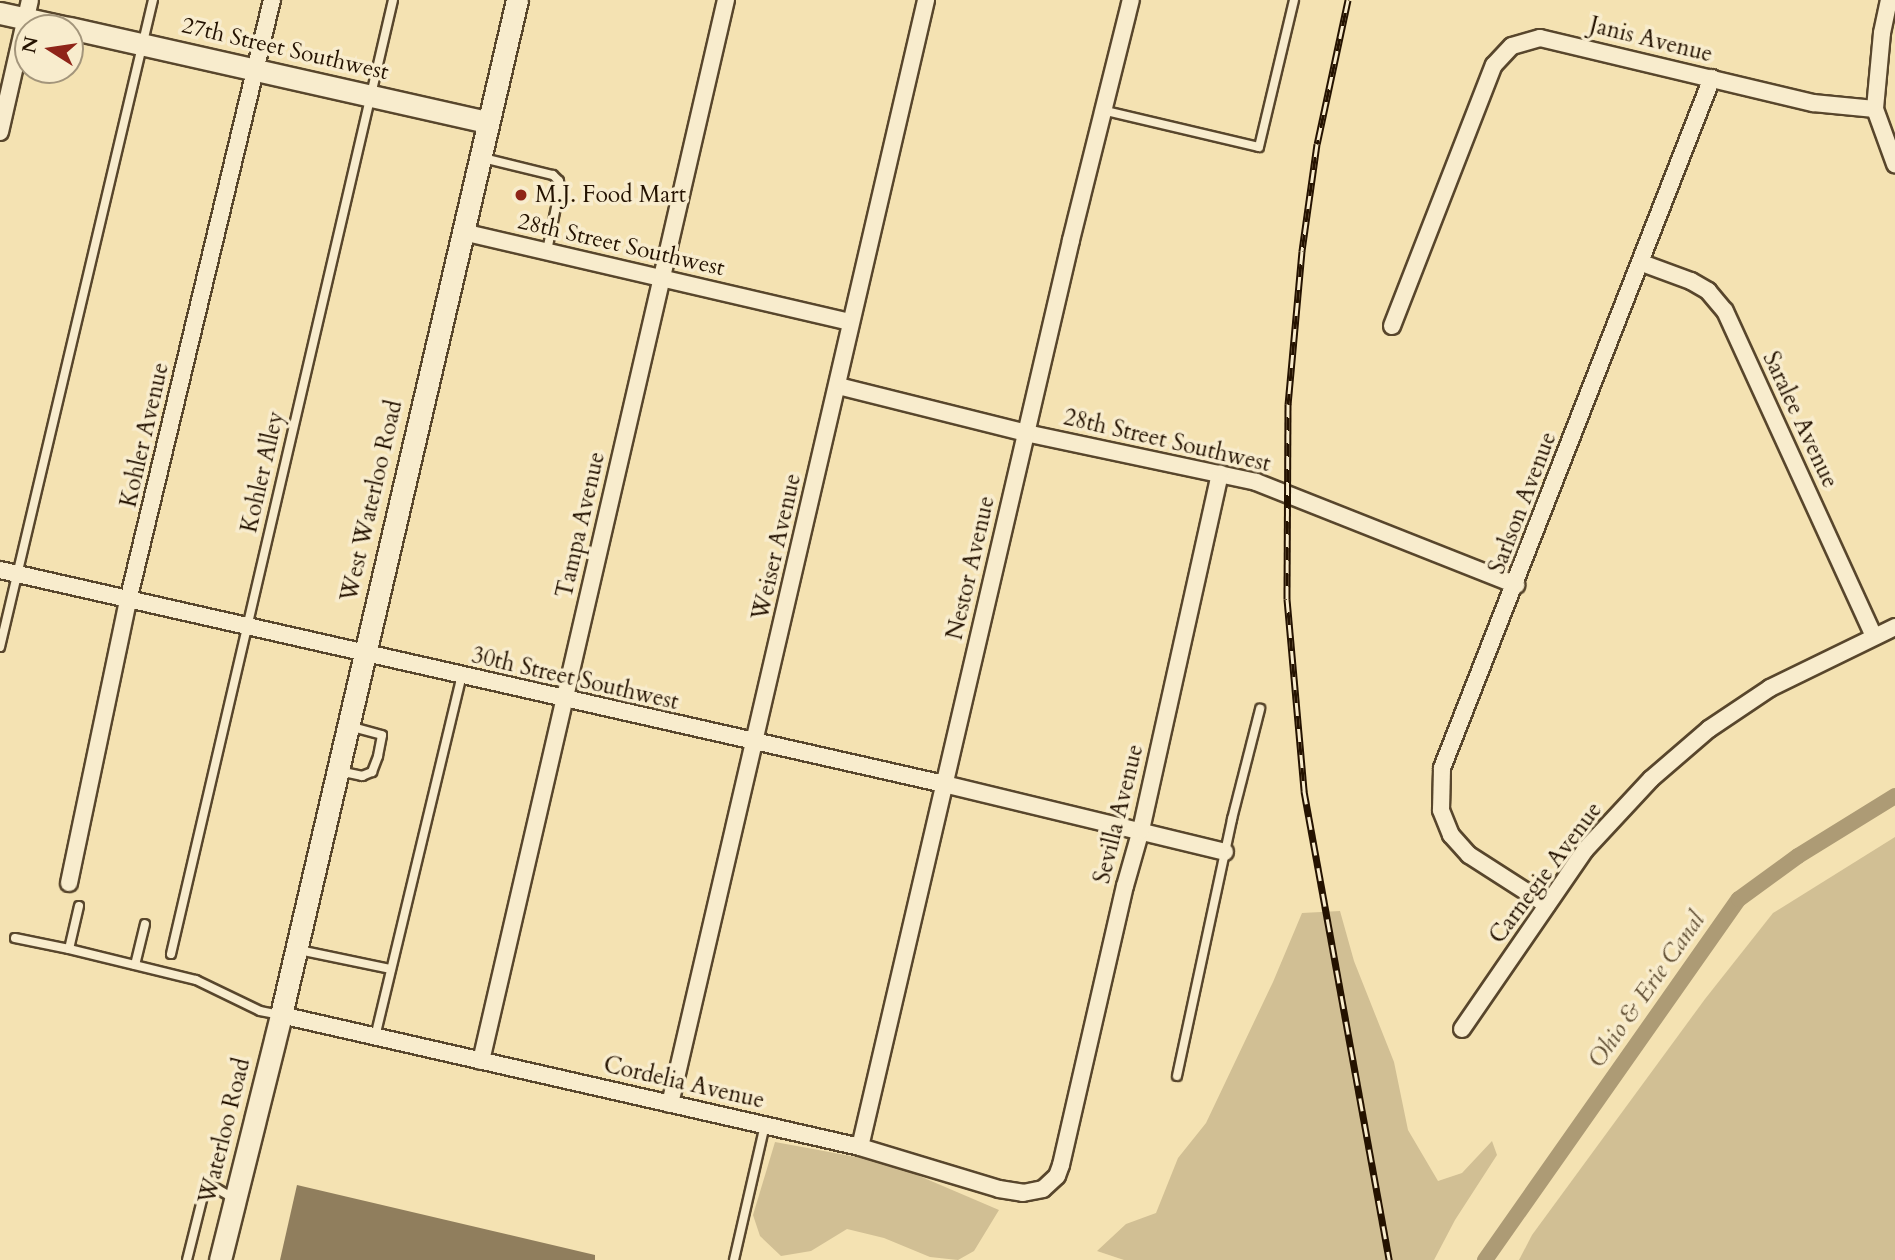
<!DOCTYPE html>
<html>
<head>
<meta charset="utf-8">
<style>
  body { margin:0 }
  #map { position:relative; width:1895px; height:1260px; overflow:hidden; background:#f4e2b2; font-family:Cardo,serif }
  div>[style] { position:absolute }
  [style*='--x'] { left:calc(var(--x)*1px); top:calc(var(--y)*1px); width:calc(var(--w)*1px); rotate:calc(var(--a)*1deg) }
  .green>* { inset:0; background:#d1bf94 }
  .canal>* { height:16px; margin:-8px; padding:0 8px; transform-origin:8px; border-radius:8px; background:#ad9b75 }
  .building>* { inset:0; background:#907e5d }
  .roads { filter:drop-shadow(2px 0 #58462c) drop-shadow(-2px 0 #58462c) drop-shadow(0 2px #58462c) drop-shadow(0 -2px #58462c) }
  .lane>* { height:8px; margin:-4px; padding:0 4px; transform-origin:4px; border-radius:4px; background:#f8eccd }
  .street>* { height:16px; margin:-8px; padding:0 8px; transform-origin:8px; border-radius:8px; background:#f8eccd }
  .secondary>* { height:21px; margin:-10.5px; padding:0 10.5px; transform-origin:10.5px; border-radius:10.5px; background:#f8eccd }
  .rail>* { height:7px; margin-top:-3.5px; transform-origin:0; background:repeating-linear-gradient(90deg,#f8eccd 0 13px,#241200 0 26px); box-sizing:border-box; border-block:2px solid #241200 }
  .dots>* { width:19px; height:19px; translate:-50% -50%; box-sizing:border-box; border:4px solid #f8eccd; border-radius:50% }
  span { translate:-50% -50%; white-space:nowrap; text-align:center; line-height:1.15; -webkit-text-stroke:7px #f8eccd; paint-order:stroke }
  .street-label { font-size:23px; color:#241200 }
  .poi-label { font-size:23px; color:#241200 }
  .left { translate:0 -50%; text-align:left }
  .water-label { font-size:24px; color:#625035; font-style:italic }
  .north { position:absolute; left:14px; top:14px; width:70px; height:70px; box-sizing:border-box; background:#f8eccd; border:2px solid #a3957b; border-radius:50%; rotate:282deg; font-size:19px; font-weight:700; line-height:28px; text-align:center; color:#241200 }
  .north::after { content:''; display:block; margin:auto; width:24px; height:32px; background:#8f2418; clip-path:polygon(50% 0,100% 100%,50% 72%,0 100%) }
</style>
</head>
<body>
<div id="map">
  <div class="green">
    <i style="clip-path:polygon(1895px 837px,1895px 1260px,1519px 1260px,1532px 1235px,1705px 999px,1773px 913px)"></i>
    <i style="clip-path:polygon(1340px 911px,1354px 961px,1394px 1062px,1408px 1130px,1438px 1181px,1462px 1173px,1492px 1141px,1497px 1155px,1455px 1220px,1434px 1260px,1124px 1260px,1097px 1251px,1126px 1224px,1156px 1213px,1178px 1158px,1206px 1123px,1273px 982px,1302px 913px)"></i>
    <i style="clip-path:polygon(775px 1142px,889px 1163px,999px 1210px,974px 1251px,958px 1260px,930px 1257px,884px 1238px,847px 1229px,811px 1251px,781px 1256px,760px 1236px,753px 1215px)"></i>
  </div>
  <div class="canal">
    <i style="--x:1485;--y:1260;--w:441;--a:-54.9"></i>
    <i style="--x:1739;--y:899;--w:73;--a:-36.1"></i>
    <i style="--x:1798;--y:856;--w:114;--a:-31.7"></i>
  </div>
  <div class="building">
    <i style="clip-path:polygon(297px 1185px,595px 1255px,595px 1260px,280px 1260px)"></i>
  </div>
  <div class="roads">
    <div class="lane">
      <i style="--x:1102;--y:110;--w:161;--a:13.3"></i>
      <i style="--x:1259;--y:147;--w:151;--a:-76.6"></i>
      <i style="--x:483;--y:158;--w:72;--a:13.7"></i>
      <i style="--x:553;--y:175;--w:8;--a:45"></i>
      <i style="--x:559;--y:181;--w:7;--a:82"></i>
      <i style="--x:560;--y:188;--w:64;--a:101.7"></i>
      <i style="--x:0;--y:647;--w:665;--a:-76.7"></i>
      <i style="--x:339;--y:771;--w:24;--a:12"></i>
      <i style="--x:362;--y:776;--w:11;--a:-22"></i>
      <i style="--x:372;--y:772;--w:17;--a:-69"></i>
      <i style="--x:378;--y:756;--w:21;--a:-79"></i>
      <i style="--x:382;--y:735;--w:34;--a:-165"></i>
      <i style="--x:79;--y:906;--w:44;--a:103.1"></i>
      <i style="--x:69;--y:949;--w:131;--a:13.7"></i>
      <i style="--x:196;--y:980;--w:71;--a:25.8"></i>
      <i style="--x:260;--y:1011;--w:20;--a:11"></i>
      <i style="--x:15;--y:938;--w:55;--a:11.5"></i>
      <i style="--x:299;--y:950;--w:94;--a:11.7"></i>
      <i style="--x:171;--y:954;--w:979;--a:-76.9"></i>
      <i style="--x:135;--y:965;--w:42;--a:-76.3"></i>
      <i style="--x:375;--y:1037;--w:371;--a:-76.5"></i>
      <i style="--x:1177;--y:1076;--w:263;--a:-77.9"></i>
      <i style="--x:1232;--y:819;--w:114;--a:-75.7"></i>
      <i style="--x:187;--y:1260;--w:74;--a:-76"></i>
      <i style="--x:205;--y:1188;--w:9;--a:-6"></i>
      <i style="--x:214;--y:1187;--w:22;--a:30"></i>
      <i style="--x:734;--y:1260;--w:139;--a:-77.1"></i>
    </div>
    <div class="street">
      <i style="--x:1889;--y:0;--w:34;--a:102"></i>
      <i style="--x:1882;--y:33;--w:76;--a:95.3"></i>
      <i style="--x:1875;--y:109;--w:59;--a:70"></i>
      <i style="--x:0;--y:132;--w:135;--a:-77.2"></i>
      <i style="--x:463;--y:232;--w:397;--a:13.1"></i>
      <i style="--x:1642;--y:263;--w:52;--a:20.2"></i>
      <i style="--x:1691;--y:281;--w:20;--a:30"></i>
      <i style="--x:1708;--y:291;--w:26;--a:50"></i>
      <i style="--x:1725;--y:311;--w:358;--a:65.4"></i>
      <i style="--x:1392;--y:326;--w:280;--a:-68.7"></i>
      <i style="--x:1494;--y:65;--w:26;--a:-47"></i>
      <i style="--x:1512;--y:46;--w:29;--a:-16"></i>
      <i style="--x:1540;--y:38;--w:281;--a:13.4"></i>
      <i style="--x:1813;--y:103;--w:62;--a:5.5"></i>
      <i style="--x:838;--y:386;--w:194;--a:14"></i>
      <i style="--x:1026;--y:433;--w:235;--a:12"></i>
      <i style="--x:1256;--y:482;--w:280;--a:21.6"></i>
      <i style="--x:0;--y:570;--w:968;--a:12.77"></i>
      <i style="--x:944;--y:784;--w:289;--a:13.6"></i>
      <i style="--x:69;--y:883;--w:288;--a:-78.2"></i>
      <i style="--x:128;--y:601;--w:618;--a:-76.53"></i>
      <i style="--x:1547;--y:905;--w:93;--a:-147.3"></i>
      <i style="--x:1469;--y:855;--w:27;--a:-132"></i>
      <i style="--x:1451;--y:835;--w:27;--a:-112"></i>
      <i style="--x:1441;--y:810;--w:42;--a:-88.6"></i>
      <i style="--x:1442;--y:768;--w:741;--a:-68.63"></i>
      <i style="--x:281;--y:1015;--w:594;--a:12.84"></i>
      <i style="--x:860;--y:1147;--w:145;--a:16.8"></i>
      <i style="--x:999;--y:1189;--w:24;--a:9"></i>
      <i style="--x:1023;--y:1193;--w:20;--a:-11"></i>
      <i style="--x:1043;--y:1189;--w:19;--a:-43"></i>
      <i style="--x:1057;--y:1176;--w:12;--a:-70"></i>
      <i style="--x:1061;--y:1165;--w:286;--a:-77.1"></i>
      <i style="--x:1125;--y:886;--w:58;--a:-74.1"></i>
      <i style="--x:1141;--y:830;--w:365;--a:-77.5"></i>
      <i style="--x:1462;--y:1029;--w:217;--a:-55.5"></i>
      <i style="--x:1585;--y:850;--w:97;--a:-47.1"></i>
      <i style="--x:1651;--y:779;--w:77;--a:-40.8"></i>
      <i style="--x:1709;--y:729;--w:73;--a:-33.9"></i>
      <i style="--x:1770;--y:688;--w:139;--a:-26"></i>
      <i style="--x:481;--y:1061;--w:1089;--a:-77"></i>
      <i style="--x:670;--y:1104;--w:1133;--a:-76.94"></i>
      <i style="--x:860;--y:1147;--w:931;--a:-76.9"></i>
      <i style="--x:1071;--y:240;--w:247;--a:-76"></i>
    </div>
    <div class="secondary">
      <i style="--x:0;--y:13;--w:70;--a:12.4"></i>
      <i style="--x:70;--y:28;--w:427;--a:12.7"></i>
      <i style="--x:220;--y:1260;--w:252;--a:-76"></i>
      <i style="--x:281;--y:1015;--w:1042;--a:-76.91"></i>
    </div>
  </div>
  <div class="rail">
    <i style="--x:1348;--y:0;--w:147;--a:102.1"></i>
    <i style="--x:1317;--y:144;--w:108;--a:98"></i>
    <i style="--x:1302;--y:251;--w:154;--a:95.2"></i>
    <i style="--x:1288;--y:404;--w:195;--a:90.3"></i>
    <i style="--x:1287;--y:599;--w:193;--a:84.9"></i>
    <i style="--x:1304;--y:791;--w:477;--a:79.7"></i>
  </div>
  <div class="dots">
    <i style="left:521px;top:195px;background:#8f2418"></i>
  </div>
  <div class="street-label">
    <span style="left:1651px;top:40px;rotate:14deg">Janis Avenue</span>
    <span style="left:285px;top:49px;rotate:13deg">27th Street Southwest</span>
    <span style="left:621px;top:245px;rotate:13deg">28th Street Southwest</span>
    <span style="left:1800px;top:420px;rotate:65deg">Saralee Avenue</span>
    <span style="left:145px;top:435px;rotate:-77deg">Kohler Avenue</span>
    <span style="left:1167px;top:441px;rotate:13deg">28th Street Southwest</span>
    <span style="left:263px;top:472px;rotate:-77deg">Kohler Alley</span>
    <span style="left:372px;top:501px;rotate:-77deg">West Waterloo Road</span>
    <span style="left:1523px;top:503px;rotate:-69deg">Sarlson Avenue</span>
    <span style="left:581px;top:525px;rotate:-77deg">Tampa Avenue</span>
    <span style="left:777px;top:547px;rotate:-77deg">Weiser Avenue</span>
    <span style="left:971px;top:568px;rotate:-77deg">Nestor Avenue</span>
    <span style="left:575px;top:679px;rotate:13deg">30th Street Southwest</span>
    <span style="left:1119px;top:814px;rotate:-76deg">Sevilla Avenue</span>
    <span style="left:1546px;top:873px;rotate:-53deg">Carnegie Avenue</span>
    <span style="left:684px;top:1083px;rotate:13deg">Cordelia Avenue</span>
    <span style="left:225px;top:1131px;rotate:-76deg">Waterloo Road</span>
  </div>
  <div class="poi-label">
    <span class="left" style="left:535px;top:195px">M.J. Food Mart</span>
  </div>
  <div class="water-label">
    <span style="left:1647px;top:990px;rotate:-55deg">Ohio &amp; Erie Canal</span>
  </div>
  <div class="north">N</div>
</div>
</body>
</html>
